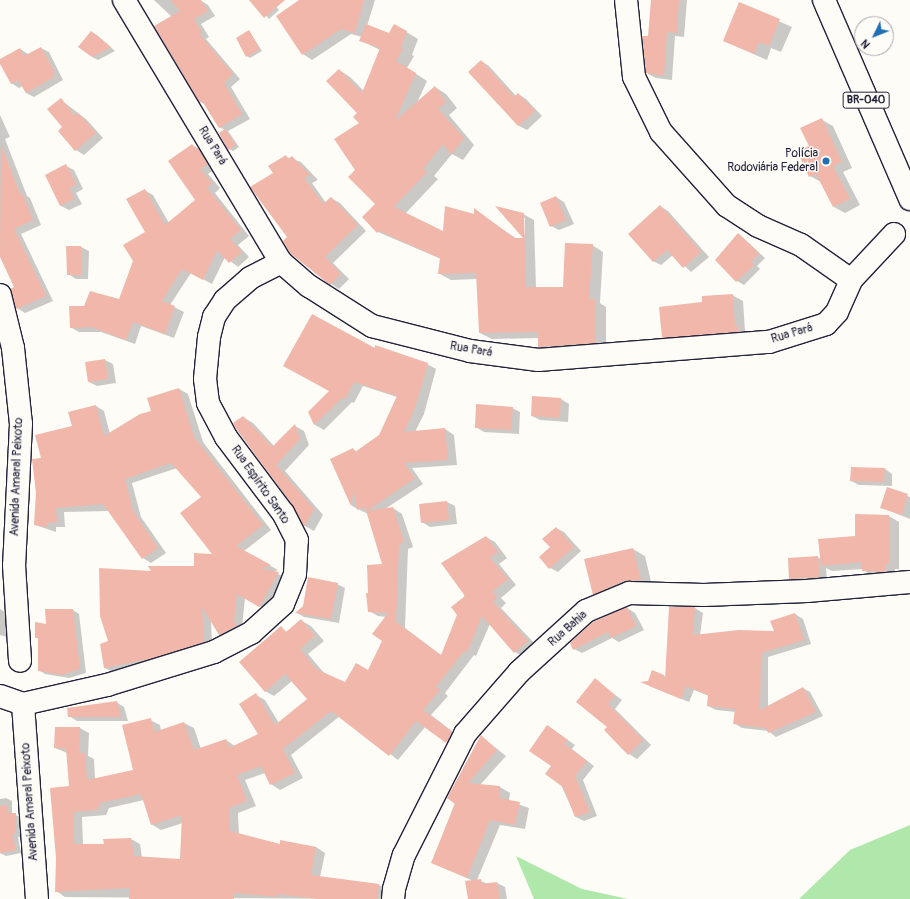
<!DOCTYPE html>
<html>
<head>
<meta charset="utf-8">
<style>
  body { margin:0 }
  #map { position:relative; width:910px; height:899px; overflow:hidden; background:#fdfcf7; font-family:Pangolin,sans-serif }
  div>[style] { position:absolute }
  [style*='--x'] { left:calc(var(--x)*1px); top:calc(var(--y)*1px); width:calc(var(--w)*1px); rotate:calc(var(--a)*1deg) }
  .green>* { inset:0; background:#b0e7aa }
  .shadow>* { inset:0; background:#0003 }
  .building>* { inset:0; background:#f1b7aa }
  .roads { filter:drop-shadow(1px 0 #22223b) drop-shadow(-1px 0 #22223b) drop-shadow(0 1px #22223b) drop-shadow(0 -1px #22223b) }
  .minor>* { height:22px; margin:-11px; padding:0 11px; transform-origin:11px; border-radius:11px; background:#fdfcf7 }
  .highway>* { height:22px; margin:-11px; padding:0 11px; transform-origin:11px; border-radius:11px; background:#fdfcf7 }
  .dots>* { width:11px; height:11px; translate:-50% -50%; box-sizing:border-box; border:2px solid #fdfcf7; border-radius:50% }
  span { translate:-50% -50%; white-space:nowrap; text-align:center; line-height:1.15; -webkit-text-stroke:3px #fdfcf7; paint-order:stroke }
  .shield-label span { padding:1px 3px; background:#fdfcf7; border:1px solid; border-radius:3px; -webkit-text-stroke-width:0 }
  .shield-label { font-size:11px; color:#22223b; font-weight:700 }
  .street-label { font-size:12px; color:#22223b }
  .poi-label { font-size:12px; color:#22223b }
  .right { translate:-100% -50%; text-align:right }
  .north { position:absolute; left:854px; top:16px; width:40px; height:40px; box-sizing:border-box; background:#fdfcf7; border:1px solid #a5a5ac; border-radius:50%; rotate:227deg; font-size:11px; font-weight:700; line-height:16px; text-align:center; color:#22223b }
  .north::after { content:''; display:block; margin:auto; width:14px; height:18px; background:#1f6fb2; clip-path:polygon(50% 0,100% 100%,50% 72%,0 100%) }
</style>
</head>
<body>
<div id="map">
  <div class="green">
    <i style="clip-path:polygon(910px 825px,910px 899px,799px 899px,850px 850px)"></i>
    <i style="clip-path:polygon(516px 856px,582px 889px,628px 899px,534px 899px)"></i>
  </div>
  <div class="shadow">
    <i style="clip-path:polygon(154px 0,200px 0,208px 5px,215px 16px,201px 24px,209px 37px,206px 39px,240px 79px,231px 87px,250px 119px,228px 131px,239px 147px,233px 151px,229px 149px,225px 130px,219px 127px,206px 105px,201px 102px,172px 17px)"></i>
    <i style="clip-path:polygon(255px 0,271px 0,279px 10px,269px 19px)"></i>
    <i style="clip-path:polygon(evenodd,301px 0,375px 0,367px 26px,389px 34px,395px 25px,418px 39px,412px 55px,414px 56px,407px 68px,427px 81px,417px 103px,435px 87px,446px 94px,457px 108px,449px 115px,474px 145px,463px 160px,452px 154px,434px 176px,438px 179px,405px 214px,444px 233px,475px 215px,475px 210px,517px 239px,525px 240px,498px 207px,523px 214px,534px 220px,536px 288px,564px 288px,592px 245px,603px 252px,600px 303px,606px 307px,606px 349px,550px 353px,539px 347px,539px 338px,492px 339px,480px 333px,477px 279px,451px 280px,440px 274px,441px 259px,378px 232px,377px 204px,358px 113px,339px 70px,350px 77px,364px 91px,380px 50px,360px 40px,362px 37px,351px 34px,312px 60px,303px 54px,301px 0,523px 218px,525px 218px,525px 235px,523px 233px,523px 218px)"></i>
    <i style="clip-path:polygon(652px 0,687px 0,684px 37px,675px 36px,672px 80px,656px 78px,648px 74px,643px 37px,649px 37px)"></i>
    <i style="clip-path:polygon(739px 4px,792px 27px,781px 52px,771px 48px,767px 60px,724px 41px)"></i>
    <i style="clip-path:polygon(249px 31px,262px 51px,250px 58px,247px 56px)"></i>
    <i style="clip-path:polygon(91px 32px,97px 35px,115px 51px,98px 60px,92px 57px)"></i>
    <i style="clip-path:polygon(41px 48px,49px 52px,63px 80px,34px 97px,26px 93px,23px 86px,19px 88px,11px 83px,0 60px,20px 49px,28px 54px)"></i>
    <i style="clip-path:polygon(481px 61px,489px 66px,516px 96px,518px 94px,526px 99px,542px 116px,527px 130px,519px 126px,469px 72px)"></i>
    <i style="clip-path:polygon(61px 100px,86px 119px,103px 138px,84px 155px,76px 150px,64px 128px)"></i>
    <i style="clip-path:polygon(0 115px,10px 137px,5px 139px,27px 196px,30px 198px,41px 225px,21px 234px,53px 301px,25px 313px,17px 308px,16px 288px,0 252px)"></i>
    <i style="clip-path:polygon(822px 120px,833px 126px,852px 168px,843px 172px,860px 205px,845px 213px,834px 207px,821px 182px,810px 176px,810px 147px)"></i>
    <i style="clip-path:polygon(192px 145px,201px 150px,215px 169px,208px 174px,220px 188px,215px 193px,249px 236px,238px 245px,249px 257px,238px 267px,225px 257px,212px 284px,191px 273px,170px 305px,184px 312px,174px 338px,141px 326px,135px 344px,101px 332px,79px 332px,70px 327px,85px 307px,120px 300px,146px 232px,144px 190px,153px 195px,169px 223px,197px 200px)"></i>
    <i style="clip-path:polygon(286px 157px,301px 162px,318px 180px,312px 183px,326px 203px,331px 198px,340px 203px,366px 231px,333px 263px,349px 279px,339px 289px,331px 284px,289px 237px,274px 174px)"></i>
    <i style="clip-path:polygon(66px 166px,74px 170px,83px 189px,76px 193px,82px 204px,69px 210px,61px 206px)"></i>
    <i style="clip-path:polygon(556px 197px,564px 202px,574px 224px,559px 230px,551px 226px)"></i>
    <i style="clip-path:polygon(660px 206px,668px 211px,709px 257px,691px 272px,673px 255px,661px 265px,653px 261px)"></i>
    <i style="clip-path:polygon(739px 234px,765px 258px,757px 266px,760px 269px,744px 285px,737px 281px)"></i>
    <i style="clip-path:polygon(81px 247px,89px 251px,88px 279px,76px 279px,68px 274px)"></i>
    <i style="clip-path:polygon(732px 295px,743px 301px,745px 331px,749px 333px,674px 343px,663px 337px,703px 303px)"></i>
    <i style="clip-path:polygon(evenodd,375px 349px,427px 364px,436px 369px,424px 414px,415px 432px,445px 429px,454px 435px,457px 465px,412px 468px,423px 484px,385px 509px,393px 508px,402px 514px,413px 547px,408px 549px,405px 628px,442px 656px,486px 537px,495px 542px,507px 558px,499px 564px,516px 585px,501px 598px,506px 603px,501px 608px,537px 646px,524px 657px,515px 652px,490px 624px,476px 656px,474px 655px,445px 693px,448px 696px,431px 715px,461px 738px,456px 748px,425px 727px,398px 760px,340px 716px,291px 755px,303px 778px,280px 790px,271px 784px,265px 773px,245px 780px,256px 806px,238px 813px,239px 834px,280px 845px,281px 841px,316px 847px,325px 853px,320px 877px,379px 885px,388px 890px,387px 899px,65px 897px,56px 891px,70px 787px,67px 753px,55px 748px,56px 728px,80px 728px,89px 733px,88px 756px,94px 759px,95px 779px,134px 771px,150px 720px,160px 725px,161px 731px,184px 723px,194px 728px,201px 749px,226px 740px,235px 746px,259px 735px,256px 695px,265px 700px,279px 723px,309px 699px,292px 681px,274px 696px,265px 691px,283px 630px,287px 632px,302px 621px,311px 626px,324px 641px,308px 654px,324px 673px,345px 683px,368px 671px,383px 641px,386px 617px,378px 616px,369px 611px,384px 565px,368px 514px,352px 506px,331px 460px,353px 449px,357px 452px,380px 436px,397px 397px,363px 386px,354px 403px,352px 402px,324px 430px,315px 425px,309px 412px,375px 349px,144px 800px,151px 824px,161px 830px,183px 823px,181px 860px,142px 858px,140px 844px,131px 839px,105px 845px,83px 845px,82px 817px,106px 815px,109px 808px,144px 800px)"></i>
    <i style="clip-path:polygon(105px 360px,113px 364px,116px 383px,97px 386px,89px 382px,86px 363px)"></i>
    <i style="clip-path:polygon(179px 389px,188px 394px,203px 442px,271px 530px,244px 551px,278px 570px,273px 572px,287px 578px,268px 611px,245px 598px,242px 627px,228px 639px,220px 635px,211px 619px,212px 647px,113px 672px,105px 668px,109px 642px,153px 572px,195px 567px,214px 555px,203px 498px,177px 468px,132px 483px,141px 517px,166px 553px,151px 563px,143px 558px,109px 511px,64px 512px,65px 527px,56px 527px,56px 532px,35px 525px,42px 459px,96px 406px,104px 411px,110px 434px,152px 411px)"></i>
    <i style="clip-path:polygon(533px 398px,561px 399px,569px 404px,568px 422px,540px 420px,532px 416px)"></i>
    <i style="clip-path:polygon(512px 408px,520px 412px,519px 434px,484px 432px,476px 427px)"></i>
    <i style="clip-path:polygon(243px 417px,253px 423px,274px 446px,295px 426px,304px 431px,309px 445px,285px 471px,323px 515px,314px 531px,305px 526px)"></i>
    <i style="clip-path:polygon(885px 469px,892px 474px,892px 486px,859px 485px,851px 481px)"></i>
    <i style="clip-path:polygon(888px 489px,910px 497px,910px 519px,882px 508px)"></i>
    <i style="clip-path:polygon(447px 502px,455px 506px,457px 524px,430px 527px,422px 522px)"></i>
    <i style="clip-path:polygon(889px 516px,899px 522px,899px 569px,895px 569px,895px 577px,873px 577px,863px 569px,832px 571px,826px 568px,827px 581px,798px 583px,790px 579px,817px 557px,821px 559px)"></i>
    <i style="clip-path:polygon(556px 528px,564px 532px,581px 551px,558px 572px,550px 568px)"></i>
    <i style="clip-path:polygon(633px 549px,645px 556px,652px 586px,606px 601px,594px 594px)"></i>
    <i style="clip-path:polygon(337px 584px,345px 588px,339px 623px,304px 617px,297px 613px)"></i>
    <i style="clip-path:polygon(627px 608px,635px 613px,644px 630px,619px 642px,612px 638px,582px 653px,574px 649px)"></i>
    <i style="clip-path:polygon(670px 608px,695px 608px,703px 613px,700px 635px,775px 632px,795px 614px,803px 619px,811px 644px,768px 657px,768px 707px,803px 688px,810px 692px,823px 716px,776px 737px,768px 731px,742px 728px,734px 723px,736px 712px,716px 710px,708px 706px,709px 696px,694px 690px,689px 702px,649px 686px,648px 682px,664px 676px,666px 677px)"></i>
    <i style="clip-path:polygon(0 609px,8px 614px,7px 637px,0 635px)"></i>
    <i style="clip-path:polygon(73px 610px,79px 614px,86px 673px,69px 678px,45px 674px,39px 670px,39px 640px,36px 637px,47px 625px)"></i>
    <i style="clip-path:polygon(595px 680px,622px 700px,615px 709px,651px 745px,637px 759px,629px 754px,609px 727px)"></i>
    <i style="clip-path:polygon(116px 702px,124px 707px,128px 721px,77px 721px,69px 716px)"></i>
    <i style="clip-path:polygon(548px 726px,575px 745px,572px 749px,594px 766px,583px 780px,597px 816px,584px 821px,576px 817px,552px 766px)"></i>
    <i style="clip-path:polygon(481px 736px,506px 756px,480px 785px,500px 787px,510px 793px,509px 801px,529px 808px,525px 829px,500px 825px,477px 880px,489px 884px,497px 883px,505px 887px,507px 899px,469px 899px,473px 881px,432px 862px)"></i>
    <i style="clip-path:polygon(6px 798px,12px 801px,12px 814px,21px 817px,21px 837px,18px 837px,21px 853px,6px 856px,0 853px,0 799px)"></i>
  </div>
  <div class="building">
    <i style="clip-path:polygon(170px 0,201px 0,208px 11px,194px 19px,202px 33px,199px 34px,233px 74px,224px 83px,242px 114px,219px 128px,202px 101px,200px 103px,154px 26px,180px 11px)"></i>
    <i style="clip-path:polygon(249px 0,285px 0,264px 18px)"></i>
    <i style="clip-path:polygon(299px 0,364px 0,355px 33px,341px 29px,302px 55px,276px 16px)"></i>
    <i style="clip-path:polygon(651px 0,679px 0,677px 33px,667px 32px,664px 76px,646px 73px,642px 36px,648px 36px)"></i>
    <i style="clip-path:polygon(739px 2px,780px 19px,769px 46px,759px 42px,754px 54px,723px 41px)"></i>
    <i style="clip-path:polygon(366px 24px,389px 33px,394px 24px,407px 31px,401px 48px,403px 49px,396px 61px,416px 73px,395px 121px,435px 86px,446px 102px,438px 109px,464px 138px,451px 155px,443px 144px,423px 169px,427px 172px,394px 207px,443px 231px,445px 206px,474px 214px,474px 208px,514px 238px,523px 238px,495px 206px,524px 213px,526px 287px,563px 287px,565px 243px,593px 244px,589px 299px,595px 299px,596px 343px,538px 347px,538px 332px,479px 333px,476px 273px,438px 274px,440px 258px,379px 231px,377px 233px,362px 217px,375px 204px,348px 177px,355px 170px,334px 139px,359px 123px,353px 117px,357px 113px,326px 81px,339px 69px,362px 93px,380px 48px,359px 41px)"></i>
    <i style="clip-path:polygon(249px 30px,260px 49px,246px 57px,236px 38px)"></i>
    <i style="clip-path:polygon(91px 31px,111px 47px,92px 57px,78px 47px)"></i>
    <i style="clip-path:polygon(41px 47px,54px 71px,54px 77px,26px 93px,18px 80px,11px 84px,0 64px,0 59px,20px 48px,24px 56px)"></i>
    <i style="clip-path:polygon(481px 60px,514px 97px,518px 93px,535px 111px,518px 126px,468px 72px)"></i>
    <i style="clip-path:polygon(61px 98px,75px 116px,78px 113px,96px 133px,75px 151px,58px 131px,62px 127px,47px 109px)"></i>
    <i style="clip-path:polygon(822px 118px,842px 162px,833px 166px,850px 199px,833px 207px,816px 174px,809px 177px,797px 151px,809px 146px,800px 128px)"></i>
    <i style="clip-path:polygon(225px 129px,236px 145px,228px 150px,219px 133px)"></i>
    <i style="clip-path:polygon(1px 144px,20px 194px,22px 193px,33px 220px,14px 229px,46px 296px,16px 309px,10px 289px,14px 287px,0 257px)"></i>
    <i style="clip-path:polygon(192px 144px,196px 149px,198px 148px,208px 164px,200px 169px,212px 183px,207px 188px,241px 230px,230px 239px,242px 252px,229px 263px,217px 250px,203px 280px,182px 269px,162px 301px,175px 306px,165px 334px,133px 322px,126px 340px,91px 327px,70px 328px,69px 306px,84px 306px,90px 291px,119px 299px,133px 261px,123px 245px,145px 232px,126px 199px,145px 189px,165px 225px,195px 200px,168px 161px)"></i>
    <i style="clip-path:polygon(286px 155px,288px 159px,292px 156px,310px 175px,304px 178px,323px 204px,331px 197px,358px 225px,325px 257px,341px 274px,330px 285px,290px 253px,283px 241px,287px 237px,250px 187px,273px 173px,268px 166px)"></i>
    <i style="clip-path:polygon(66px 164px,76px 185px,69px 188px,74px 199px,60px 206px,45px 175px)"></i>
    <i style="clip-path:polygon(556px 196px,566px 220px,550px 227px,540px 203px)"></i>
    <i style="clip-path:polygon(660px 205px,701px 252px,683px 268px,667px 250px,653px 262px,628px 234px)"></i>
    <i style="clip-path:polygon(738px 233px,759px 253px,751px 262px,754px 265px,736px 282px,715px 260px)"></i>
    <i style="clip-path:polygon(66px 246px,81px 246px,81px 275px,67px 275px)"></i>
    <i style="clip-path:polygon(733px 294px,735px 326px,738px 326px,739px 332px,662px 338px,659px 307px,702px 302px,702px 296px)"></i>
    <i style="clip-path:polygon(evenodd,312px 314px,375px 348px,375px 345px,428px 363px,415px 408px,404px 432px,445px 428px,448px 460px,404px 463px,415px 478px,367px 511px,393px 507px,404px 542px,399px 544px,396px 622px,441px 655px,457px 615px,451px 607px,465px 596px,441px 563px,486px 536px,498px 552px,490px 558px,508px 579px,492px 592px,497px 597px,493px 602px,528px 641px,514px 653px,482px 616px,467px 652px,464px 651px,436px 687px,440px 690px,423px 710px,452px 732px,446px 743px,416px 721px,389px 756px,331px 711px,283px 749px,295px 773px,270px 785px,261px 766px,237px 775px,247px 801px,229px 808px,230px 831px,280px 844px,280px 840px,316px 847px,311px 875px,379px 884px,377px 899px,318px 899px,277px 894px,277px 897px,234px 893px,234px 899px,129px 899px,129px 888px,55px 892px,56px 858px,50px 788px,69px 786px,66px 749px,54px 748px,55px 727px,80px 727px,79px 753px,85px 753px,87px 780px,133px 770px,122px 725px,151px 718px,154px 732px,184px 722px,194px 750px,226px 739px,229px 748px,258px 734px,239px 704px,256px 693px,275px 725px,307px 699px,285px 674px,265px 692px,239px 662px,281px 626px,286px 632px,301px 619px,315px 636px,300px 649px,316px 669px,345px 682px,356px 663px,368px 670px,382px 641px,372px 634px,388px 613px,368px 612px,366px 593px,368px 593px,367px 565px,382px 564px,365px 507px,357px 510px,354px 490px,351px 506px,330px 459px,353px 448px,355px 452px,379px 435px,397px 396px,354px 382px,345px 399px,342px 398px,314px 425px,308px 412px,329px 391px,283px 366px,312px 314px,141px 794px,151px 825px,182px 815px,180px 859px,134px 856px,131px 838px,103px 839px,104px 844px,74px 844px,74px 812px,97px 810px,100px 803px,141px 794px)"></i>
    <i style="clip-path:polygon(105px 359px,108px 379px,88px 382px,85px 362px)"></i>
    <i style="clip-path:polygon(179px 388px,194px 437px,263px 525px,236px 546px,271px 565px,261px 569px,279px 572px,259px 607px,237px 594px,234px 621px,237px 626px,219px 635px,202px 607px,204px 642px,153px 658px,104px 668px,100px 644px,108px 641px,100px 616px,99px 568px,151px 571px,148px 566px,194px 566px,194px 553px,212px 554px,180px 513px,201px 497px,171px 463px,125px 479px,133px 511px,158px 548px,142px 559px,103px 504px,56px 508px,57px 522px,48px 523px,48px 527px,34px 525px,36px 493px,32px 459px,41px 458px,35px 435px,72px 426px,68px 412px,96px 405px,104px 436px,140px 414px,151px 411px,147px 398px)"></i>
    <i style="clip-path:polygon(532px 396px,561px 398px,560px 418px,531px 416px)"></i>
    <i style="clip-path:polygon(476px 404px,513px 407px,511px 430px,475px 428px)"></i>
    <i style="clip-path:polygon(243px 416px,272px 447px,295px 424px,300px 439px,276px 465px,314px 509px,304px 527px,293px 506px,237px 430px,233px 423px)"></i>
    <i style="clip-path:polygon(851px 467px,885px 468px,884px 482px,850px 481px)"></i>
    <i style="clip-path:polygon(887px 487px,908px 494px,902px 515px,880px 508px)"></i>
    <i style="clip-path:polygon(447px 501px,449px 520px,421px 523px,419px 504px)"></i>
    <i style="clip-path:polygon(855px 514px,889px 515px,889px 564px,885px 564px,885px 572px,862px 571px,862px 562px,821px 566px,818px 539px,855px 536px)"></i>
    <i style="clip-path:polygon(556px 527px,574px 547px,549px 569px,539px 557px,550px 547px,542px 539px)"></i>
    <i style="clip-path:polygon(633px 548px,641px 580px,624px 581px,593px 595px,584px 559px)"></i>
    <i style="clip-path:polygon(818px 556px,820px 577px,789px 579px,788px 558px)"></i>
    <i style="clip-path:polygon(308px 577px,338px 583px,331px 619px,295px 613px,303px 606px)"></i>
    <i style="clip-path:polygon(627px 607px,636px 626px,611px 638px,608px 632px,573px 650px,570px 643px,593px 622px)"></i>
    <i style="clip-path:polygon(669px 607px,695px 607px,693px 635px,739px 630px,774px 631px,770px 621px,795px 613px,804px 640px,761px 653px,760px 710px,803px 687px,816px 712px,768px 733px,766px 728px,733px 724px,735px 709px,707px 706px,708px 695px,686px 686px,681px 699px,640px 682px,648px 681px,652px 670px,664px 675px,665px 679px)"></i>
    <i style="clip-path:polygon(45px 609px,73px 609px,80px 669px,62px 675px,38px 671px,38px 638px,35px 638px,35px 622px,46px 624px)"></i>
    <i style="clip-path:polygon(595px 678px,615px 695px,608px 704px,643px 740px,628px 755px,604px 730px,607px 727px,576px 702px)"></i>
    <i style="clip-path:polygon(117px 701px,121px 717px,68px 717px,67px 708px)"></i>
    <i style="clip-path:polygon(547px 725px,568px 740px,564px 744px,587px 761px,575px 776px,590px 812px,575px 817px,563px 787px,545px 774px,551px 766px,529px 751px)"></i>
    <i style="clip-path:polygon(481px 735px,497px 750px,468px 783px,500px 786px,499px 798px,520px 802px,515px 825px,490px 820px,467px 878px,431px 863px,455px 804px,447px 798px)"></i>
    <i style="clip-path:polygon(7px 805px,8px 813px,16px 813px,15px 834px,12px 834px,16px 850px,0 853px,0 806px)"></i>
    <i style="clip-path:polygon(481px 879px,482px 884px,497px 882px,500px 899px,468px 899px,465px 881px)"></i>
  </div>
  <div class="roads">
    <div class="minor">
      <i style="--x:124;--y:0;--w:305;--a:59.1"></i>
      <i style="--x:281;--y:262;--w:37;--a:41"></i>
      <i style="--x:309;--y:286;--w:75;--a:32.4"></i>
      <i style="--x:372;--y:326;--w:101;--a:14.3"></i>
      <i style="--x:470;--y:351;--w:69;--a:7.5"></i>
      <i style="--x:538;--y:360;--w:232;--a:-4.5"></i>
      <i style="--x:769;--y:342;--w:60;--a:-17.5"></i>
      <i style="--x:826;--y:324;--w:16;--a:-47"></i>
      <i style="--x:837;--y:312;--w:35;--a:-66"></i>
      <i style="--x:851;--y:280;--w:61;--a:-145"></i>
      <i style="--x:801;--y:245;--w:47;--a:-156.2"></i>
      <i style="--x:758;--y:226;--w:37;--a:-147"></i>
      <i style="--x:727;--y:206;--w:99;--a:-131.7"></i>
      <i style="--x:661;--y:132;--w:61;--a:-116.1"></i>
      <i style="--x:634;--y:77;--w:77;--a:-95.9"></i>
      <i style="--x:851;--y:280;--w:63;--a:-46.9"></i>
      <i style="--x:0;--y:295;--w:55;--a:76.2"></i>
      <i style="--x:13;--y:348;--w:76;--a:84"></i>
      <i style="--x:21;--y:424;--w:141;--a:92.8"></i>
      <i style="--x:14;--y:565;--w:96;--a:86.4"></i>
      <i style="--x:0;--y:696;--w:24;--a:19"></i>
      <i style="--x:23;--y:704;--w:86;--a:-12.7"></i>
      <i style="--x:107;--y:685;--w:112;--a:-17.1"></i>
      <i style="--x:214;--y:652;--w:42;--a:-27.2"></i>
      <i style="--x:251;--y:633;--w:43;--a:-42.2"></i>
      <i style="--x:283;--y:604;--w:32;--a:-68"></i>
      <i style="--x:295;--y:574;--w:34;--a:-87"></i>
      <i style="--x:297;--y:540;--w:30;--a:-117"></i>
      <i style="--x:283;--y:513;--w:95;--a:-126.9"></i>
      <i style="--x:226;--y:437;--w:38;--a:-118"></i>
      <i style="--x:208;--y:403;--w:24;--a:-97"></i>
      <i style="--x:205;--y:379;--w:42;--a:-84.6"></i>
      <i style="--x:209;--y:337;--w:21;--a:-76"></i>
      <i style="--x:214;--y:317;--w:20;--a:-57"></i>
      <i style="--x:225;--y:300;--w:33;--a:-41"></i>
      <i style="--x:250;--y:278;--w:35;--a:-27"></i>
      <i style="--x:23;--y:704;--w:196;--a:85.9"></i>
      <i style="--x:393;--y:899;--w:10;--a:-84"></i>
      <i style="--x:394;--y:889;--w:35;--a:-74"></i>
      <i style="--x:404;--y:855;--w:136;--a:-63.2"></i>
      <i style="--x:465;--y:734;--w:82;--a:-48.9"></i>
      <i style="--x:519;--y:672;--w:91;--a:-42.3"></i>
      <i style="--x:586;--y:611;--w:47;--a:-22.7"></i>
      <i style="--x:629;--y:593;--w:75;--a:1.5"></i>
      <i style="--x:704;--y:595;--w:103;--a:-2.2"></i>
      <i style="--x:807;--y:591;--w:103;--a:-5"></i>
    </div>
    <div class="highway">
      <i style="--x:824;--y:0;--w:217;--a:66.6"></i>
    </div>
  </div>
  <div class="dots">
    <i style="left:826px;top:161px;background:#1f6fb2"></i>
  </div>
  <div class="shield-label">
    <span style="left:866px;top:100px">BR-040</span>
  </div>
  <div class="street-label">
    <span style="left:212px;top:146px;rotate:59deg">Rua Pará</span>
    <span style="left:792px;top:334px;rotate:-16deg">Rua Pará</span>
    <span style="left:471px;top:350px;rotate:10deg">Rua Pará</span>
    <span style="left:17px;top:477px;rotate:-88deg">Avenida Amaral Peixoto</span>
    <span style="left:260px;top:485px;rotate:55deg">Rua Espírito Santo</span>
    <span style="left:568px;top:629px;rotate:-41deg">Rua Bahia</span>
    <span style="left:30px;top:802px;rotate:-94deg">Avenida Amaral Peixoto</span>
  </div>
  <div class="poi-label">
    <span class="right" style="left:818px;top:161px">Polícia<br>Rodoviária Federal</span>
  </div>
  <div class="north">N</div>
</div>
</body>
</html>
